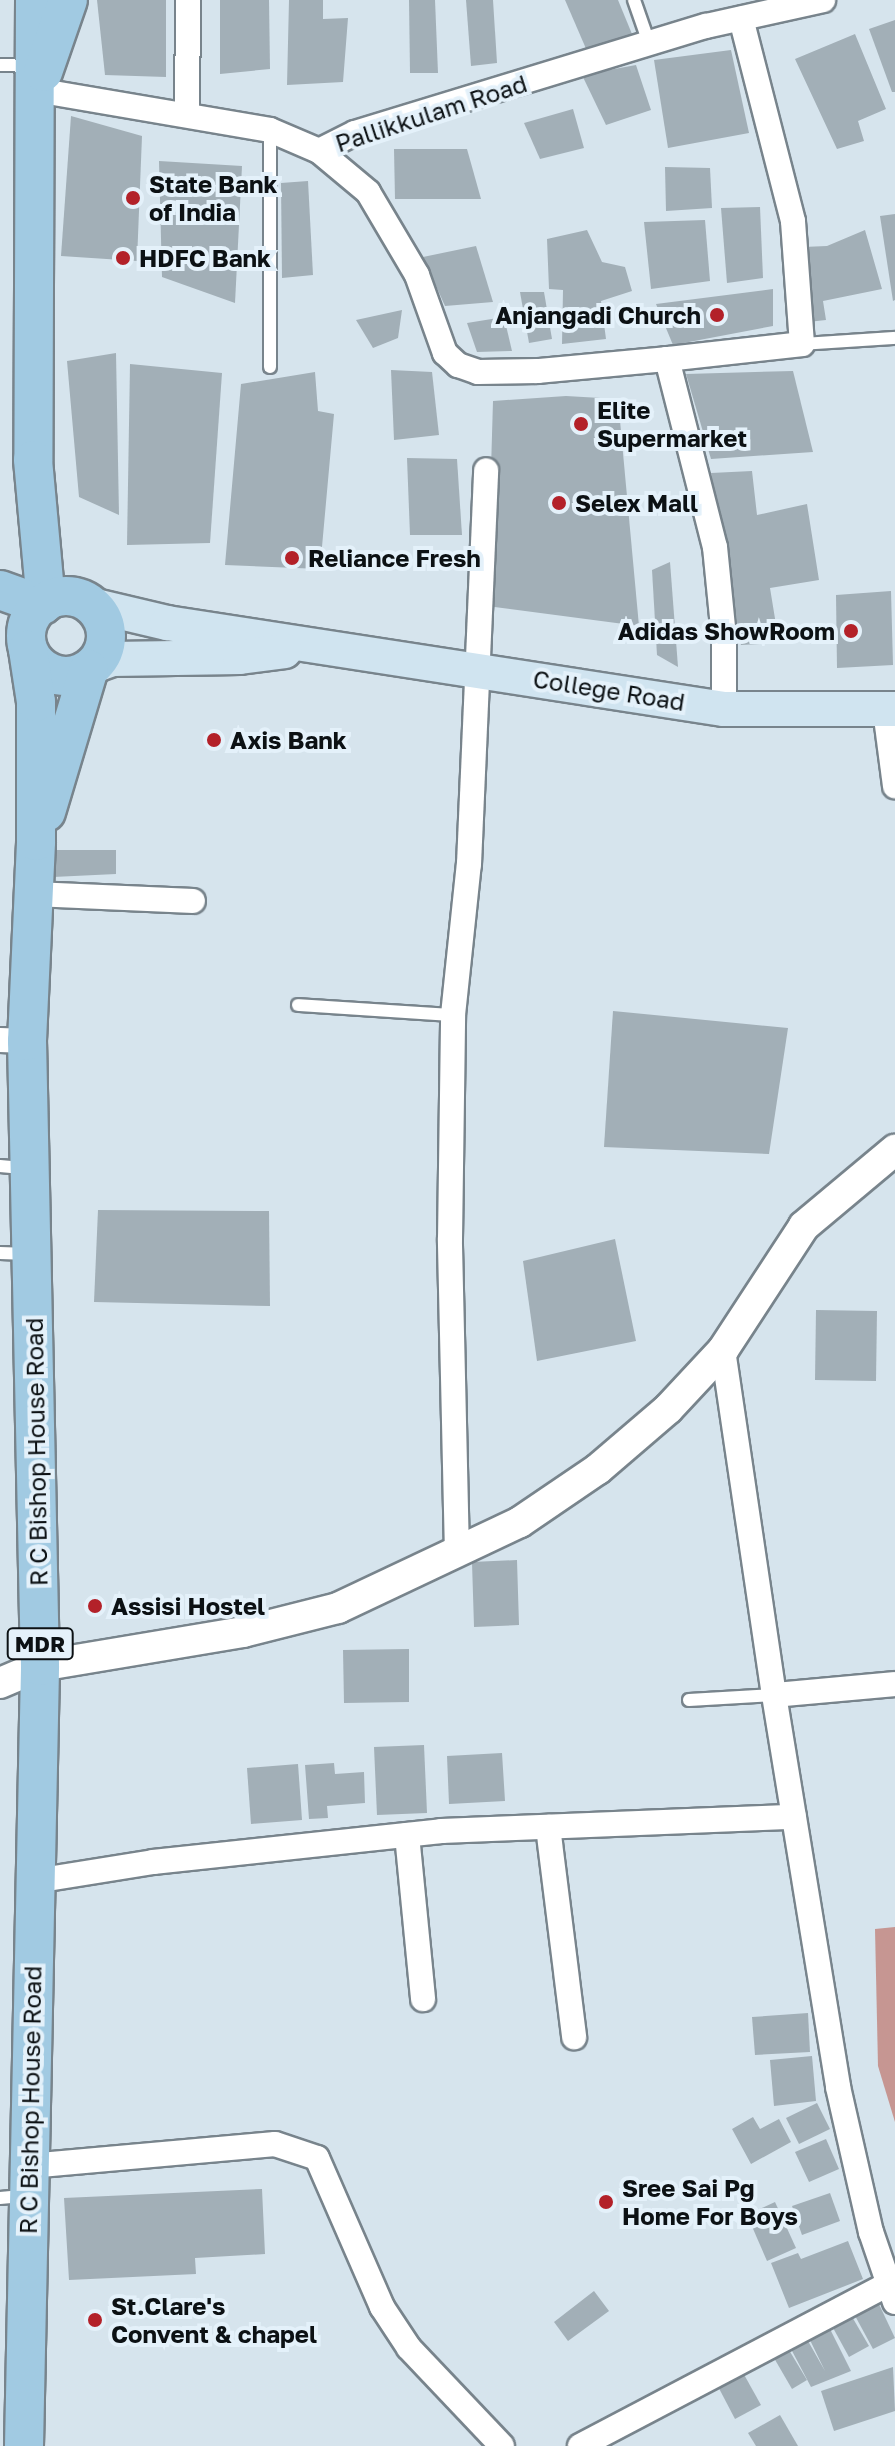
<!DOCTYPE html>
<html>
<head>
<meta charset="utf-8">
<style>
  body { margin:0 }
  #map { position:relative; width:895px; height:2446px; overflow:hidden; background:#d6e4ed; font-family:"Golos Text",sans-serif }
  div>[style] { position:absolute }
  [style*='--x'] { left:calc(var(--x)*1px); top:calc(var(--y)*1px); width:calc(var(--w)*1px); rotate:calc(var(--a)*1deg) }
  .water>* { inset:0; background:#c69692 }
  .building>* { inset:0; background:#a2afb7 }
  .roads { filter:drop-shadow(2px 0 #78848c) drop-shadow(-2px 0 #78848c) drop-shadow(0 2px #78848c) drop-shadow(0 -2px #78848c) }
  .service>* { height:12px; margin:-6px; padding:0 6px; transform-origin:6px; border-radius:6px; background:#fff }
  .minor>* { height:24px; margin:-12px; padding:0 12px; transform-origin:12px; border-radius:12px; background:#fff }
  .tertiary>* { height:30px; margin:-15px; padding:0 15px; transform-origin:15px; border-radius:15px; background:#fff }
  .secondary>* { height:34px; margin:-17px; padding:0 17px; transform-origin:17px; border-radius:17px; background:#d0e4f0 }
  .primary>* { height:38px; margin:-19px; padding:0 19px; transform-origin:19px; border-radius:19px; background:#a1cae2 }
  .primary>.ring { margin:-19px; padding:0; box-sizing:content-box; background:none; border:38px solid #a1cae2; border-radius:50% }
  .dots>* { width:22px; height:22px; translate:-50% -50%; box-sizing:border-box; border:4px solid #e4f1fa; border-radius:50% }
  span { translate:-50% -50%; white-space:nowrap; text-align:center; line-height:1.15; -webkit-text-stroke:8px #e4f1fa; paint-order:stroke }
  .shield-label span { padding:2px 6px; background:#e4f1fa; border:2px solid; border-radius:6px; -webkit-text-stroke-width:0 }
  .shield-label { font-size:22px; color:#0c1114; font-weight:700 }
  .street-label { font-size:24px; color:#0c1114 }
  .poi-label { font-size:24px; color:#0c1114; font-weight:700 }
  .left { translate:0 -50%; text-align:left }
  .right { translate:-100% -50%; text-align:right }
</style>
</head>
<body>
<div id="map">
  <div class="water">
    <i style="clip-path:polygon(895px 1927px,895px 2122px,878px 2066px,875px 1929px)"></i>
  </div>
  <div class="building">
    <i style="clip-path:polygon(97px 0,166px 0,166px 77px,105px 75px)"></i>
    <i style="clip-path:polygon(220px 0,269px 0,270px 69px,220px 74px)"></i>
    <i style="clip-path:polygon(289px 0,323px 0,323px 19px,348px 18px,343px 82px,287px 85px)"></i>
    <i style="clip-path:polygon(409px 0,435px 0,438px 73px,410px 73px)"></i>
    <i style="clip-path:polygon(466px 0,493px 0,497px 63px,471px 66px)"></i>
    <i style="clip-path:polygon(565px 0,618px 0,632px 34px,587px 51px)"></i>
    <i style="clip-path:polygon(895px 20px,895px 92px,892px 92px,869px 29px)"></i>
    <i style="clip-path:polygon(855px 34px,886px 109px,858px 121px,864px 141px,837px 149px,795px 59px)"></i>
    <i style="clip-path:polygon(731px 50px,749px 133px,668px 148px,654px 60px)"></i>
    <i style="clip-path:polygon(636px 65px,651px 110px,606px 125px,582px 75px)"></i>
    <i style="clip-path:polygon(573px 109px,584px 148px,540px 159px,524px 123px)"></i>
    <i style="clip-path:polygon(71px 116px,142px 136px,137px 261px,61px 256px)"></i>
    <i style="clip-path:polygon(394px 149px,467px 149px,481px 199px,395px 199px)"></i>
    <i style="clip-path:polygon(159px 161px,242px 166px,235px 303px,162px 277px)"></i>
    <i style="clip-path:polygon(665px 167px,710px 168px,712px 208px,666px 211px)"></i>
    <i style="clip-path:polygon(308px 181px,313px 275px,282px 278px,281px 183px)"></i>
    <i style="clip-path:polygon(760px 207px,763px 278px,727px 283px,721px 208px)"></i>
    <i style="clip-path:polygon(895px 214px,895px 300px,893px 301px,880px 216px)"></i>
    <i style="clip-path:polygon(705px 220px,710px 281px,651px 289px,644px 222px)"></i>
    <i style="clip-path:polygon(587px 230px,602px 262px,625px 267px,632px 291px,601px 301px,606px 339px,562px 344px,563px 290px,549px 289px,547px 239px)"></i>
    <i style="clip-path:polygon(865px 230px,882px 289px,823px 301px,826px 320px,808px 322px,803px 247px,827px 246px)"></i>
    <i style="clip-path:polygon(476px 246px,493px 302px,445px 306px,423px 257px)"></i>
    <i style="clip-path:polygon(773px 289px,773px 326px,673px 345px,656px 304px)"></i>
    <i style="clip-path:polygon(520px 292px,544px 292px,552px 339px,529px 343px)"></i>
    <i style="clip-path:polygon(402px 310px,398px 338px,373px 348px,356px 320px)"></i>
    <i style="clip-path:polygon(504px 317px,512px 351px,477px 352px,467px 323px)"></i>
    <i style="clip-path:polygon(116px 353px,119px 515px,79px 497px,67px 361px)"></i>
    <i style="clip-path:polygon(130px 364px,222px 373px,210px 543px,127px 545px)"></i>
    <i style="clip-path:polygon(391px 370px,432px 372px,439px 435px,394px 440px)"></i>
    <i style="clip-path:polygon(793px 371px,813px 452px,711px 459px,686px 374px)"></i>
    <i style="clip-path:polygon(315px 372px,318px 411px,334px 414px,320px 569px,225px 565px,241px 384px)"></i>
    <i style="clip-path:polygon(566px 396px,618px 399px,639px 626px,487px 606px,493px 401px)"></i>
    <i style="clip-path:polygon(407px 458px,457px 459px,462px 535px,410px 535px)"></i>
    <i style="clip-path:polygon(752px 471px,757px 515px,807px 504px,819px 580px,770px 588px,779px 643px,741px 645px,711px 473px)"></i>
    <i style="clip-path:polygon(670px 562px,678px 667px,657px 655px,652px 570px)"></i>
    <i style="clip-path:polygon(891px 591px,893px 665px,837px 668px,836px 595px)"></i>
    <i style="clip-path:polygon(50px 850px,116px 850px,116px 874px,53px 877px)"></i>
    <i style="clip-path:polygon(613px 1011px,788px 1028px,769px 1154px,604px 1147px)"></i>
    <i style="clip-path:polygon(98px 1210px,269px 1211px,270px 1306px,94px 1302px)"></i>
    <i style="clip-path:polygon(615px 1239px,636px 1341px,537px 1361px,523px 1261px)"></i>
    <i style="clip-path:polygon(816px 1310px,877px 1311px,876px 1381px,815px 1380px)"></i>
    <i style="clip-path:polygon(517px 1560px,519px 1625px,474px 1627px,472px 1562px)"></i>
    <i style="clip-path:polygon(409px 1649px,409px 1702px,344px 1703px,343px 1650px)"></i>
    <i style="clip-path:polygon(424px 1745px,427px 1813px,377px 1815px,374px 1747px)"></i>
    <i style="clip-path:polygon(502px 1753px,505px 1801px,449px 1804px,447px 1756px)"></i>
    <i style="clip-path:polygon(334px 1763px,335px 1774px,364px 1772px,365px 1803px,327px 1806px,328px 1818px,309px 1819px,305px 1765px)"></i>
    <i style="clip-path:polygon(298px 1764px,302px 1820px,251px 1824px,247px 1768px)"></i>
    <i style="clip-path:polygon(808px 2013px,810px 2052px,755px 2055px,752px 2017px)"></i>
    <i style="clip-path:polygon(812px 2056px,816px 2101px,774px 2106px,770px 2060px)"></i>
    <i style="clip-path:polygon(817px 2103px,830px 2129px,799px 2144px,786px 2118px)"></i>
    <i style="clip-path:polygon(753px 2117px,760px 2129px,779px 2119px,791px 2142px,751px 2164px,732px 2129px)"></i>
    <i style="clip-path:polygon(826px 2139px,839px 2169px,809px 2182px,795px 2152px)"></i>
    <i style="clip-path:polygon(262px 2189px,265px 2254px,195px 2258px,196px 2274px,69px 2280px,64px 2198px)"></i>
    <i style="clip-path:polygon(830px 2193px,840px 2221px,802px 2235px,792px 2206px)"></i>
    <i style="clip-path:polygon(775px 2202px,796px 2248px,767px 2261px,747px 2215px)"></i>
    <i style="clip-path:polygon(848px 2241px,863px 2279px,789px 2308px,771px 2263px,798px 2253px,801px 2259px)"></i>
    <i style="clip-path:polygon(594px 2291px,609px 2311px,568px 2341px,554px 2322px)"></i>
    <i style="clip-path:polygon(877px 2300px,895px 2338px,873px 2349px,853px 2312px)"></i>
    <i style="clip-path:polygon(851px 2315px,869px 2346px,849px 2357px,832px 2326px)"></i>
    <i style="clip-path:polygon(829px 2327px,851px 2371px,811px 2387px,791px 2349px,808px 2341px,825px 2371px,809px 2338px)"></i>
    <i style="clip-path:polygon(789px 2350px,807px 2380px,792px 2389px,774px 2358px)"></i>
    <i style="clip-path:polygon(737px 2362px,761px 2405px,735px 2419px,712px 2375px)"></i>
    <i style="clip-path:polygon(893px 2367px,895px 2411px,834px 2431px,821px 2391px)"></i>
    <i style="clip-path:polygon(780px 2415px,798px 2446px,756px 2446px,748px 2433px)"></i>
  </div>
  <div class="roads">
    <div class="service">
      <i style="--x:634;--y:0;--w:46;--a:70.8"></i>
      <i style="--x:0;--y:65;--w:32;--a:2"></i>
      <i style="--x:270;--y:130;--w:237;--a:90"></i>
      <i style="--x:802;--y:344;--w:93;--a:-3.7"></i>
      <i style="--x:298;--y:1005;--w:155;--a:3.7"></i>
      <i style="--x:0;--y:1166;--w:25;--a:5"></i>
      <i style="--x:0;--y:1253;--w:29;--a:2"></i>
      <i style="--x:689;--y:1700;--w:85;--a:-3.4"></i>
      <i style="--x:0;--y:2198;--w:25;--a:-5"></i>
    </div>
    <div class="minor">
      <i style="--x:36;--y:90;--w:237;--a:9.7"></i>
      <i style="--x:270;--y:130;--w:53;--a:23.2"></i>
      <i style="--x:319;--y:151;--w:40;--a:-26.6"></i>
      <i style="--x:355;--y:133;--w:367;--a:-17"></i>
      <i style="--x:706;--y:26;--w:120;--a:-12.5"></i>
      <i style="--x:187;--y:115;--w:115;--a:-89.5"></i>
      <i style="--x:319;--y:151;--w:64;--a:39.9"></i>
      <i style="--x:368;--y:192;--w:96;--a:59.4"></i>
      <i style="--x:417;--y:275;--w:83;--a:70.3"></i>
      <i style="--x:445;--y:353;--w:18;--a:43"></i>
      <i style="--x:458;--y:365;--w:21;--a:19"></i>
      <i style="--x:478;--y:372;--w:60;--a:-1"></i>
      <i style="--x:538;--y:371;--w:130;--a:-5.3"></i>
      <i style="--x:667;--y:359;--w:194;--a:75.7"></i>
      <i style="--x:715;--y:547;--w:90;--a:84.3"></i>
      <i style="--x:724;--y:637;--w:72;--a:90"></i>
      <i style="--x:667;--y:359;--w:136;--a:-6.3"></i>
      <i style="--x:802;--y:344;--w:123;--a:-94.2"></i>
      <i style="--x:793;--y:221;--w:209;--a:-104.4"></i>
      <i style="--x:885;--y:710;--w:77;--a:82.5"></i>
      <i style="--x:34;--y:894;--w:159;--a:2.5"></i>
      <i style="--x:0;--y:1040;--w:27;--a:2"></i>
      <i style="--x:723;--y:1350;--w:349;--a:81.6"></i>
      <i style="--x:774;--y:1695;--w:121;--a:-5.2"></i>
      <i style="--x:457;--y:1554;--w:315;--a:-91.3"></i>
      <i style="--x:450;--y:1239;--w:224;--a:-89.2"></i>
      <i style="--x:453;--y:1015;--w:152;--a:-84"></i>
      <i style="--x:469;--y:864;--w:394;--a:-87.5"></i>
      <i style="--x:774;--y:1695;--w:397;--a:80.7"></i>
      <i style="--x:838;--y:2087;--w:149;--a:77.2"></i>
      <i style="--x:871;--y:2232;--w:74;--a:71.1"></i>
      <i style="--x:548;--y:1827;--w:212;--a:82.9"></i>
      <i style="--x:407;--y:1835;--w:165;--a:84.4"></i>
      <i style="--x:35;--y:1881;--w:120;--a:-9.1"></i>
      <i style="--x:153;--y:1862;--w:290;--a:-6.1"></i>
      <i style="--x:441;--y:1831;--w:353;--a:-2.3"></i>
      <i style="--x:29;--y:2166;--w:247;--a:-5.1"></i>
      <i style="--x:275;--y:2144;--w:44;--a:18.4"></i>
      <i style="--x:317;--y:2158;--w:163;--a:66.4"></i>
      <i style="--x:382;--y:2307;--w:49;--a:56.6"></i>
      <i style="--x:409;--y:2348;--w:135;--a:46.5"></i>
      <i style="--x:580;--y:2446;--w:350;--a:-27.7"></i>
    </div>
    <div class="tertiary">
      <i style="--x:0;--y:1683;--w:43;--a:-23"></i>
      <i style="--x:40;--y:1666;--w:206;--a:-9.5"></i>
      <i style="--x:243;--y:1632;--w:98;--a:-14.2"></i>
      <i style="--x:338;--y:1608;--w:201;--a:-25.3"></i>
      <i style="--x:520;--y:1522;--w:94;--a:-34.2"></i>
      <i style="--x:598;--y:1469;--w:92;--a:-40.6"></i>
      <i style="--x:668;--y:1409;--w:81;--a:-47"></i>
      <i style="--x:723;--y:1350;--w:148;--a:-56.8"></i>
      <i style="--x:804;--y:1226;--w:119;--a:-39.9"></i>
    </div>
    <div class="secondary">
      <i style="--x:91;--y:605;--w:78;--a:13.3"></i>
      <i style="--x:167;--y:623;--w:564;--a:8.78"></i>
      <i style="--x:724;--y:709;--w:171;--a:0"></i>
      <i style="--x:93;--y:666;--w:20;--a:-20"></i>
      <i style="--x:112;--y:659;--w:128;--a:-0.9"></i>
      <i style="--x:240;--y:657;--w:45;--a:-7.6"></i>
    </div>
    <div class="primary">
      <i style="--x:35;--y:0;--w:460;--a:90.2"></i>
      <i style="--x:33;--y:460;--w:143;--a:84.8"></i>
      <i style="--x:43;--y:72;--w:76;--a:-70.9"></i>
      <i style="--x:0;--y:590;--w:45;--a:19.7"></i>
      <i class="ring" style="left:26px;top:596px;width:42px;height:42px"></i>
      <i style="--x:46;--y:812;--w:149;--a:-73.3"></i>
      <i style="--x:24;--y:2446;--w:780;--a:-88.82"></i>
      <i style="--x:40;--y:1666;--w:625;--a:-91.19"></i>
      <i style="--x:27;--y:1041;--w:200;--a:-87.4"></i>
      <i style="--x:36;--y:841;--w:139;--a:-90"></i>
      <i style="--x:36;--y:702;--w:53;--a:-98.7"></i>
    </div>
  </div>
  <div class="dots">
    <i style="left:133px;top:198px;background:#b32129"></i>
    <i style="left:123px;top:258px;background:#b32129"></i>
    <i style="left:717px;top:315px;background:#b32129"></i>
    <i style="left:581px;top:424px;background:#b32129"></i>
    <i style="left:559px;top:503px;background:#b32129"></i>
    <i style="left:292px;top:558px;background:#b32129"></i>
    <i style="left:851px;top:631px;background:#b32129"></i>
    <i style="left:214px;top:740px;background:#b32129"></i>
    <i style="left:95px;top:1606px;background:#b32129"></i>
    <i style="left:606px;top:2202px;background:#b32129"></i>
    <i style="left:95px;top:2320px;background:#b32129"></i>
  </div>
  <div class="shield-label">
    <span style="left:40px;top:1644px">MDR</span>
  </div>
  <div class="street-label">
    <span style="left:431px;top:113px;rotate:-18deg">Pallikkulam Road</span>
    <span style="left:609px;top:690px;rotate:9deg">College Road</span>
    <span style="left:36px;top:1452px;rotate:-91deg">R C Bishop House Road</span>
    <span style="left:30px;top:2100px;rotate:-89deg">R C Bishop House Road</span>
  </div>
  <div class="poi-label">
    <span class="left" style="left:149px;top:198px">State Bank<br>of India</span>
    <span class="left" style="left:139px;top:258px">HDFC Bank</span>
    <span class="right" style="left:701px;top:315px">Anjangadi Church</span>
    <span class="left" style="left:597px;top:424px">Elite<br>Supermarket</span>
    <span class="left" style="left:575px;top:503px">Selex Mall</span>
    <span class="left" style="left:308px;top:558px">Reliance Fresh</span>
    <span class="right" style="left:835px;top:631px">Adidas ShowRoom</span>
    <span class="left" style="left:230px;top:740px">Axis Bank</span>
    <span class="left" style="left:111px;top:1606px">Assisi Hostel</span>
    <span class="left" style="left:622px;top:2202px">Sree Sai Pg<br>Home For Boys</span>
    <span class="left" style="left:111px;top:2320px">St.Clare's<br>Convent &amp; chapel</span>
  </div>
</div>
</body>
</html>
